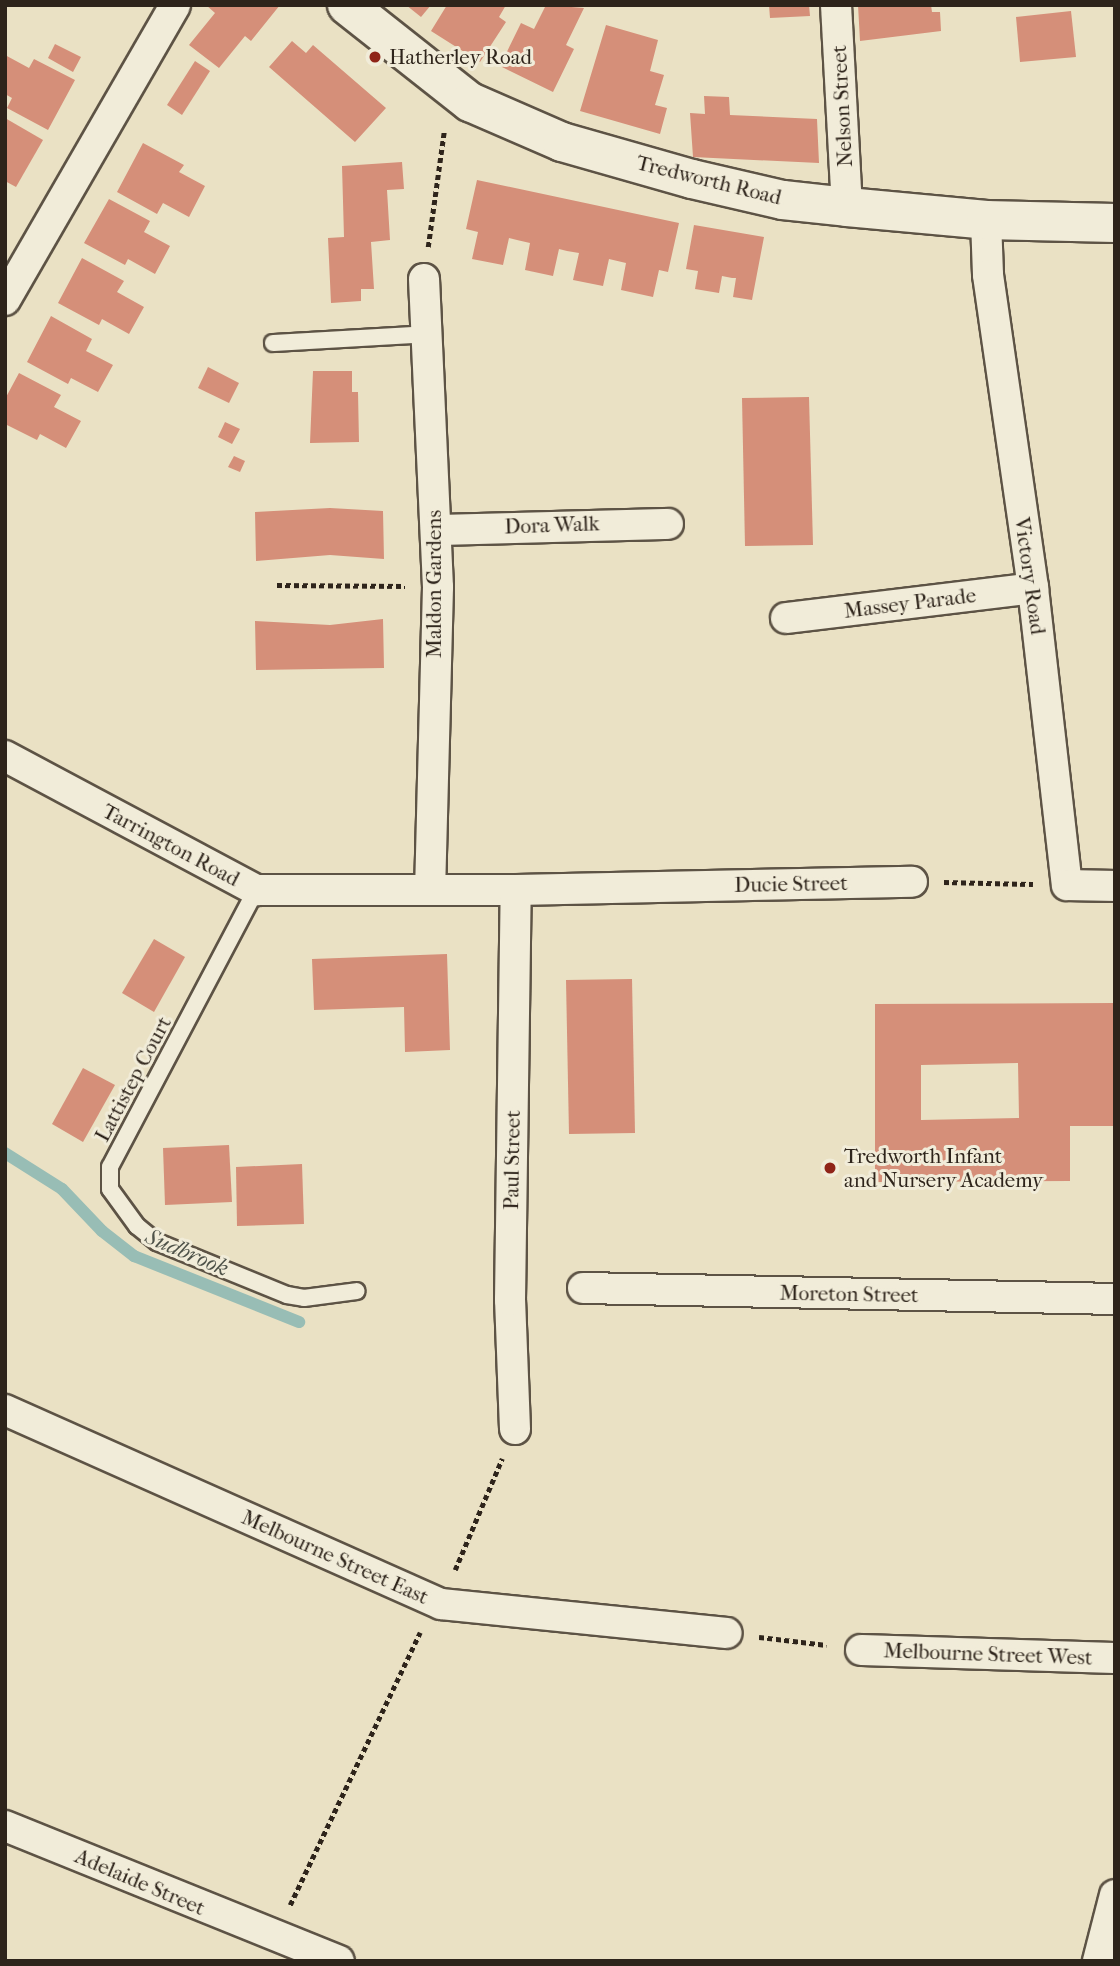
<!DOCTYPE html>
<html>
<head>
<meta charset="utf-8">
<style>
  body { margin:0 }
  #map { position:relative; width:1120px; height:1966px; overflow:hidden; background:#eae1c4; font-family:"IM FELL French Canon",serif }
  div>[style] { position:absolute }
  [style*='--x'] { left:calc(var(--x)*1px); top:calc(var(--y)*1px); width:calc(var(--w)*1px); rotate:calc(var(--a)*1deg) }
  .stream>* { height:12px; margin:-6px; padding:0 6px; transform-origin:6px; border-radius:6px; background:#98bdb5 }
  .building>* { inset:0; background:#d58f79 }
  .path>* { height:4.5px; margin-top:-2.25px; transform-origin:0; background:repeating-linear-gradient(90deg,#2e241b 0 5px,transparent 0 8.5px) }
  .roads { filter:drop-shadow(2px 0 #5d5345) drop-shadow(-2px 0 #5d5345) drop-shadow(0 2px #5d5345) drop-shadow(0 -2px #5d5345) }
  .lane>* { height:16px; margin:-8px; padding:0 8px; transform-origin:8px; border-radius:8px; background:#f1ecd9 }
  .street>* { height:30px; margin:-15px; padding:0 15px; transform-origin:15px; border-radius:15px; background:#f1ecd9 }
  .secondary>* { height:38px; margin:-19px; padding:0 19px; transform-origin:19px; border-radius:19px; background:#f1ecd9 }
  .dots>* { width:19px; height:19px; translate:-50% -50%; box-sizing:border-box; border:4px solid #f1ecd9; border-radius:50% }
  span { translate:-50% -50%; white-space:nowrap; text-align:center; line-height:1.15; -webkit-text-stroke:6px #f1ecd9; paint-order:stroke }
  .poi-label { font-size:21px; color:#2e241b }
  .left { translate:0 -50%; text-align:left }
  .street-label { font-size:21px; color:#2e241b }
  .water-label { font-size:23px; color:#4e5249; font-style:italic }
  .frame { position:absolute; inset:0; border:7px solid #2e241b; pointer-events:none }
</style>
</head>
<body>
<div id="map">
  <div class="stream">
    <i style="--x:5;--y:1153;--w:67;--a:32.3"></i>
    <i style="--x:62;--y:1189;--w:58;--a:46.4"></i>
    <i style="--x:102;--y:1231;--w:41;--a:38"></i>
    <i style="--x:134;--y:1256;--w:178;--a:21.8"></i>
  </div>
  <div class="building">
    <i style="clip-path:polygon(206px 5px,280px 5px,251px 41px,245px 36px,219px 68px,189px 45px,215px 13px)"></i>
    <i style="clip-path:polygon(406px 5px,431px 5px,421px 17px)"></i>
    <i style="clip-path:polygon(447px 5px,506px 5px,499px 17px,506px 22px,480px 62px,431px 31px)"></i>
    <i style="clip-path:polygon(546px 5px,584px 8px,566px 45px,574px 49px,553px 92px,500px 66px,521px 23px,534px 29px)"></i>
    <i style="clip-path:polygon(769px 5px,809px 5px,810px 16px,770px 18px)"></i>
    <i style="clip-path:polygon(858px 5px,931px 5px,932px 12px,940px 12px,941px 31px,860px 41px)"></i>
    <i style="clip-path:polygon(1071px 11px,1076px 57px,1020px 62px,1016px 17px)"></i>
    <i style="clip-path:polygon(606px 25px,658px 40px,650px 71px,664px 75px,655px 105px,667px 108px,660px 134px,580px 111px)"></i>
    <i style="clip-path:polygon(292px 41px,306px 53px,313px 45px,386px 108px,355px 142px,269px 67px)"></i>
    <i style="clip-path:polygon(55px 44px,81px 57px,73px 72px,48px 58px)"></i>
    <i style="clip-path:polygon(5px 55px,29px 68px,34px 59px,75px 80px,48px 130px,7px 108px,12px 98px,5px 94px)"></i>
    <i style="clip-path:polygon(195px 61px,210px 71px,182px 115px,167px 105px)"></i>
    <i style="clip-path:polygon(704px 96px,729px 97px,730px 115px,817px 119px,819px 163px,693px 157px,690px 113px,705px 114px)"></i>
    <i style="clip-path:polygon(5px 118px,43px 140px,16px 187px,5px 181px)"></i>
    <i style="clip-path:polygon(143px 143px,184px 165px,179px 172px,205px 186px,189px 217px,163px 203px,157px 214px,117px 192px)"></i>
    <i style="clip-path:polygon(402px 162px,404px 189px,387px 190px,390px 240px,371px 242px,374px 289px,361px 289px,361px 301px,331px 303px,328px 238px,344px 237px,342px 166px)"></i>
    <i style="clip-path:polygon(477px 180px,679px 223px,668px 272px,659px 270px,653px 297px,621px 290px,626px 263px,609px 259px,603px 286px,573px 280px,579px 253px,567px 251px,559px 249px,553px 276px,525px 270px,530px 243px,517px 240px,509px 238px,503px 265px,472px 259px,478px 232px,466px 229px)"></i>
    <i style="clip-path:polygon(109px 199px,150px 221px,144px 232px,170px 246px,155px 274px,128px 259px,125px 265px,84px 243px)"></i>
    <i style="clip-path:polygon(694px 225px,764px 237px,752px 300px,733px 297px,736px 278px,732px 278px,722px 276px,719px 293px,695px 289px,698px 271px,686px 269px)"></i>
    <i style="clip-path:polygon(82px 258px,124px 281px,117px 292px,144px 307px,129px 334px,102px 319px,99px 325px,58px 303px)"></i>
    <i style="clip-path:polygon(51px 316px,92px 339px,86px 351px,113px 365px,98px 392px,71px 378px,68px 384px,27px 362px)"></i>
    <i style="clip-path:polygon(208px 367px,239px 383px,229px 403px,198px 388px)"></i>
    <i style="clip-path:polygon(313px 371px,352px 371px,352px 392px,358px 392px,359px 442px,310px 443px)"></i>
    <i style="clip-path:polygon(19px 373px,61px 395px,54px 407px,81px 421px,66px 448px,40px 434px,37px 440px,5px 424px,5px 399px)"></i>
    <i style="clip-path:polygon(809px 397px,813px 545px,745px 546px,742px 398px)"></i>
    <i style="clip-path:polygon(225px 422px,240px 429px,232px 444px,218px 437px)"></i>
    <i style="clip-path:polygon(234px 456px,245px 461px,240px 472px,228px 467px)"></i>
    <i style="clip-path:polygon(330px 508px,383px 511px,384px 559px,330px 555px,256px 561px,255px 512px)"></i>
    <i style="clip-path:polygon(383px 619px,384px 668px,256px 670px,255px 621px,330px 625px)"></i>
    <i style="clip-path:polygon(154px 939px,185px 957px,154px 1012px,122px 993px)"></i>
    <i style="clip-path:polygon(447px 954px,450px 1050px,405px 1052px,404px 1007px,314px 1010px,312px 959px)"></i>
    <i style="clip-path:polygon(632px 979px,635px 1133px,569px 1134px,566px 980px)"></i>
    <i style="clip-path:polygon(evenodd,1115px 1003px,1115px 1126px,1070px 1126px,1070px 1181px,875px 1182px,875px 1004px,1115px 1003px,1018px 1063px,1019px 1118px,921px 1120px,921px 1065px,1018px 1063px)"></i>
    <i style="clip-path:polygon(83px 1068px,115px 1085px,83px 1142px,52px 1124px)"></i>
    <i style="clip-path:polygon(229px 1145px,232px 1202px,165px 1205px,163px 1148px)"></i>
    <i style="clip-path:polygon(302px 1164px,304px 1224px,237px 1226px,236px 1167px)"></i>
  </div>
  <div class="path">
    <i style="--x:428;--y:247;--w:117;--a:-82.1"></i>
    <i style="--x:277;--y:585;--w:128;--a:0.4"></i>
    <i style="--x:944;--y:882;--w:89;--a:1.3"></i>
    <i style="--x:455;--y:1570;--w:121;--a:-67.1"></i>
    <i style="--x:759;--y:1637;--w:68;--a:6.7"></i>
    <i style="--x:290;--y:1905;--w:302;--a:-64.5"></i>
  </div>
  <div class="roads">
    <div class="lane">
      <i style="--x:273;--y:343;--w:154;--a:-3.3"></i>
      <i style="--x:256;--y:890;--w:313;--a:117.8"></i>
      <i style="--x:110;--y:1167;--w:22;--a:90"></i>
      <i style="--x:110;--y:1189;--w:46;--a:53.9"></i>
      <i style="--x:137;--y:1226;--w:26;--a:39"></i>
      <i style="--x:157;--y:1242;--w:140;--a:22.2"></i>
      <i style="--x:287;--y:1295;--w:17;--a:10"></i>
      <i style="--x:304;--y:1298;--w:53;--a:-7.5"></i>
    </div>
    <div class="street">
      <i style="--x:836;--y:5;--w:202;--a:86.9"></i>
      <i style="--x:986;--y:220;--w:55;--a:87.9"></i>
      <i style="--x:988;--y:275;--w:316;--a:81.8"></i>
      <i style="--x:1033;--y:588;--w:299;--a:83.5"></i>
      <i style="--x:1067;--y:885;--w:48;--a:1.2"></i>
      <i style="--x:424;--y:279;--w:308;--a:87.4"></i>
      <i style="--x:438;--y:587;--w:302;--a:91.5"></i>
      <i style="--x:5;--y:300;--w:340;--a:-60"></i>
      <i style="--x:436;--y:530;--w:232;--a:-1.5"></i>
      <i style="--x:786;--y:618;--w:249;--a:-6.9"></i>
      <i style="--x:5;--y:756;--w:285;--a:28.1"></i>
      <i style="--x:256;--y:890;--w:260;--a:0"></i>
      <i style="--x:516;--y:890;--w:396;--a:-1.2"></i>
      <i style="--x:583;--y:1288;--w:532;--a:1.18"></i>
      <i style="--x:5;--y:1410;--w:477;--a:24"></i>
      <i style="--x:441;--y:1604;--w:287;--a:5.8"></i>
      <i style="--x:515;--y:1429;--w:129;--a:-92.2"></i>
      <i style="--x:510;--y:1300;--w:410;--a:-89.2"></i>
      <i style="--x:861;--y:1650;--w:254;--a:1.8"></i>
      <i style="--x:5;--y:1826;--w:360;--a:22"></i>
      <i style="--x:1098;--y:1961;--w:68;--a:-75.6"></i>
    </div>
    <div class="secondary">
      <i style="--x:347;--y:5;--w:157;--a:38.3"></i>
      <i style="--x:470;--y:102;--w:100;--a:23.5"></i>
      <i style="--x:562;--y:142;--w:135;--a:15.9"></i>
      <i style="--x:692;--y:179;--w:93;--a:13"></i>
      <i style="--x:783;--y:200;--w:64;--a:6.2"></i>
      <i style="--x:847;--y:207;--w:140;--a:5.3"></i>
      <i style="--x:986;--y:220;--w:129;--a:1.3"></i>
    </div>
  </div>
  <div class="dots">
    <i style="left:375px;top:57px;background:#8f2418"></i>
    <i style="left:830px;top:1168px;background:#8f2418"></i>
  </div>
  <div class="poi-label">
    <span class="left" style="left:389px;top:57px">Hatherley Road</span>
    <span class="left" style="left:844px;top:1168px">Tredworth Infant<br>and Nursery Academy</span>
  </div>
  <div class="street-label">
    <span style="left:842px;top:106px;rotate:-93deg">Nelson Street</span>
    <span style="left:709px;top:180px;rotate:14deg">Tredworth Road</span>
    <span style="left:552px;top:525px;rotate:-2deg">Dora Walk</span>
    <span style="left:1030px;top:576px;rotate:82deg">Victory Road</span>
    <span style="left:434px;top:584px;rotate:-90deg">Maldon Gardens</span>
    <span style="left:910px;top:603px;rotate:-7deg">Massey Parade</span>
    <span style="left:171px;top:845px;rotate:28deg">Tarrington Road</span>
    <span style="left:791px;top:884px;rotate:-1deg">Ducie Street</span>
    <span style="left:133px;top:1079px;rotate:-62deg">Lattistep Court</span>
    <span style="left:512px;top:1160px;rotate:-89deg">Paul Street</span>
    <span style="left:849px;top:1294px;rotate:1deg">Moreton Street</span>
    <span style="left:335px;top:1557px;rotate:24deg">Melbourne Street East</span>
    <span style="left:988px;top:1654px;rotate:2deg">Melbourne Street West</span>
    <span style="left:140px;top:1882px;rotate:23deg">Adelaide Street</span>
  </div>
  <div class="water-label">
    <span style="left:187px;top:1253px;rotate:23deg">Sudbrook</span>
  </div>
  <div class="frame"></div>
</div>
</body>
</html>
